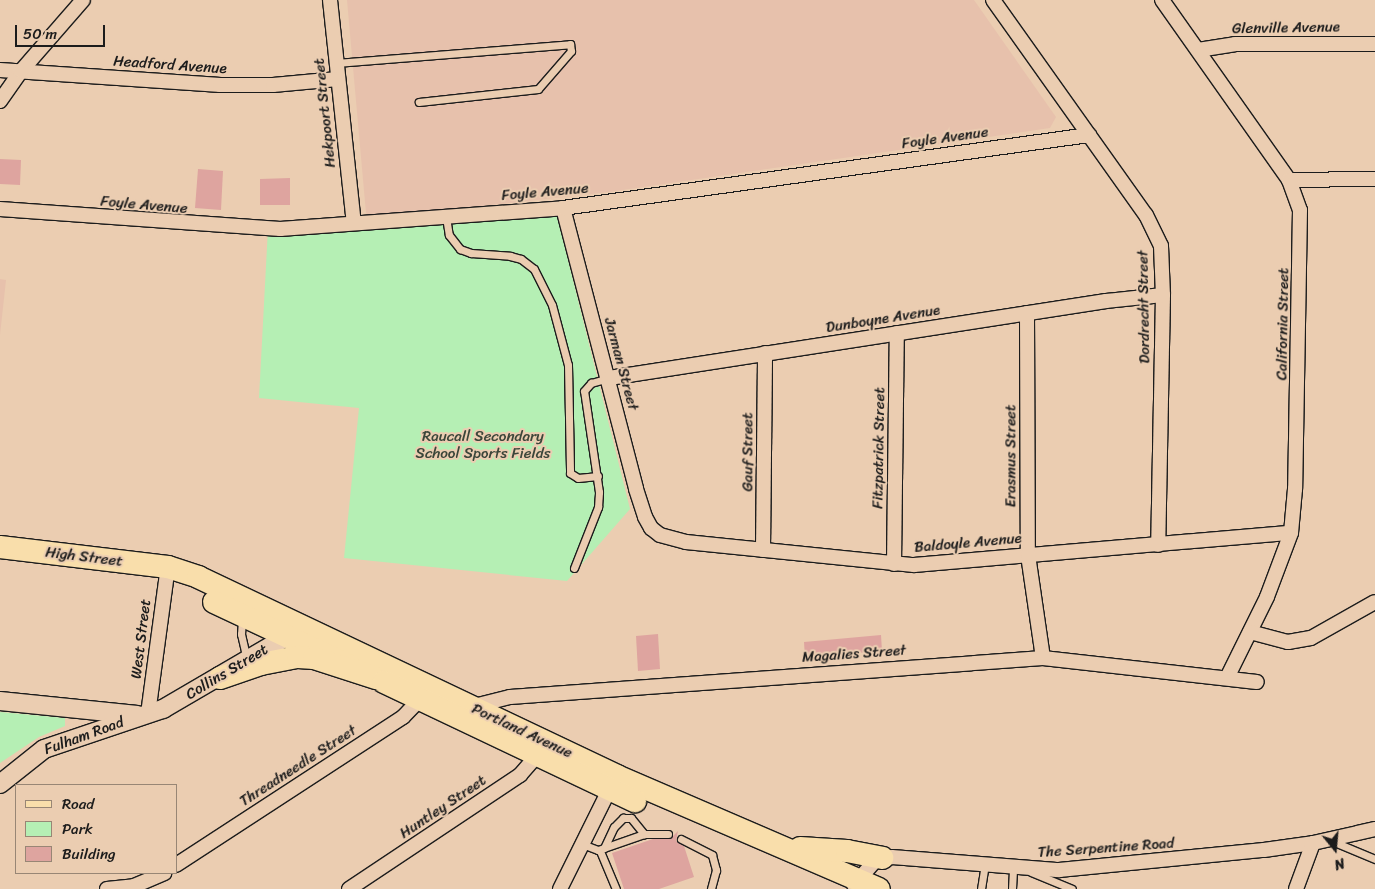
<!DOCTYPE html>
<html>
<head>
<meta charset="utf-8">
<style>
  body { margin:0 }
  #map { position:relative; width:1375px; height:889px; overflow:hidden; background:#ebcdb1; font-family:Sriracha,sans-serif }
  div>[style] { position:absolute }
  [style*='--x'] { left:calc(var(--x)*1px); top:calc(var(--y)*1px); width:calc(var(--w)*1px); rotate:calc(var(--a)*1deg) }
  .built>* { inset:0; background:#e7c1ac }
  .green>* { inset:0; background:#b5efb4 }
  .building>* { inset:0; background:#dea49f }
  .roads { filter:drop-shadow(1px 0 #1c1c1c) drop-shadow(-1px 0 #1c1c1c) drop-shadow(0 1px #1c1c1c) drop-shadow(0 -1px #1c1c1c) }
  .service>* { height:7px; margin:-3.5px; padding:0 3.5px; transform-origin:3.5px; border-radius:3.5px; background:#ebcdb1 }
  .minor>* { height:14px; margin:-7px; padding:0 7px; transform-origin:7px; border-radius:7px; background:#ebcdb1 }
  .tertiary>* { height:18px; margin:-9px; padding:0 9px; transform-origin:9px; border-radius:9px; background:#ebcdb1 }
  .primary>* { height:22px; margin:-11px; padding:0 11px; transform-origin:11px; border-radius:11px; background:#f9deab }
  span { translate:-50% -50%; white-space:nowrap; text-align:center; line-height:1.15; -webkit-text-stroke:4px #ebcdb1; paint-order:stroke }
  .street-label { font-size:15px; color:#1c1c1c }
  .park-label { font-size:15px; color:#3b463a }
  .legend { position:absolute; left:15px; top:784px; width:162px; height:90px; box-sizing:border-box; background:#ebcdb1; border:1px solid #988675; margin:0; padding:6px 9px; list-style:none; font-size:15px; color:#1c1c1c }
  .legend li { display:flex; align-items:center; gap:10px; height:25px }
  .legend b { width:25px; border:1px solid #988675 }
  .north { position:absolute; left:1310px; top:824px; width:50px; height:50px; -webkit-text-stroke:4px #ebcdb1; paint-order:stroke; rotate:163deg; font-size:14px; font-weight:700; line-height:20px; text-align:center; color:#1c1c1c }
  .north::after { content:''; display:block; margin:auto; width:18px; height:22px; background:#1c1c1c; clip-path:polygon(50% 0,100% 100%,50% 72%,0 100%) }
  .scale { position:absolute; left:15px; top:25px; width:90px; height:22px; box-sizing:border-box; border:2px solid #1c1c1c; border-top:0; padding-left:6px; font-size:15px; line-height:18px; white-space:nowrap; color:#1c1c1c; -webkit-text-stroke:4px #ebcdb1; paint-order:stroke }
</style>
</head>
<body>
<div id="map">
  <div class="built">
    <i style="clip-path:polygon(347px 0,974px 0,1056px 117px,1050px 128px,609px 192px,373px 218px,366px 213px)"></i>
    <i style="clip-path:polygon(0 279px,6px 280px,0 335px)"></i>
  </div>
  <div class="green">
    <i style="clip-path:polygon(557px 216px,630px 509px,567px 581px,344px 558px,359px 408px,259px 398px,268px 228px)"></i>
    <i style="clip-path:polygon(0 712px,65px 718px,65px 726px,39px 737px,0 763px)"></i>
  </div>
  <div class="building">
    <i style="clip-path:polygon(0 159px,21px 160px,20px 185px,0 184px)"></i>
    <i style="clip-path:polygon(198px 169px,223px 171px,221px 210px,195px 208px)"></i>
    <i style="clip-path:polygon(290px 178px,290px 205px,260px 205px,260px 179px)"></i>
    <i style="clip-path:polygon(658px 634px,660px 669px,638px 671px,636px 636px)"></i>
    <i style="clip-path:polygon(881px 635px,882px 651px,805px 657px,804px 642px)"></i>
    <i style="clip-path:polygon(678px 831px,676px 841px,684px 846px,694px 877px,659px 889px,624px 889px,612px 853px,653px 839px,670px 839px)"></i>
  </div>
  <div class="roads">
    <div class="service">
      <i style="--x:336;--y:63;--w:235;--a:-4.6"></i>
      <i style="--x:570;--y:44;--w:7;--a:82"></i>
      <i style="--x:571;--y:51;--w:50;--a:131"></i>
      <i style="--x:538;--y:89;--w:120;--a:173.8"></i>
      <i style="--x:446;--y:217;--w:18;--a:81"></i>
      <i style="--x:449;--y:235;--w:18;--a:52"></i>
      <i style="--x:460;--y:249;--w:12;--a:20"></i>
      <i style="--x:471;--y:253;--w:39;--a:4"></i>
      <i style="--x:510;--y:256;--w:11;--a:15"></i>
      <i style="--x:521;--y:259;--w:16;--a:38"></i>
      <i style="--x:534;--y:269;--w:40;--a:63.4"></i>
      <i style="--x:552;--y:305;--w:62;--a:75.1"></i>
      <i style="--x:568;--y:365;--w:108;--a:88.9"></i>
      <i style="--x:570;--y:473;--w:9;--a:32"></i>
      <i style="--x:578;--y:478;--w:20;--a:-6"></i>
      <i style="--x:574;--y:568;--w:66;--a:-68.5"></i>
      <i style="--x:598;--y:507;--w:15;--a:-86"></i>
      <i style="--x:599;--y:492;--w:102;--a:-98.4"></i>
      <i style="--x:584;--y:391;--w:11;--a:-49"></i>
      <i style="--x:591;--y:383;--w:19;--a:-16"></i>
      <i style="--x:242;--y:620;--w:14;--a:94"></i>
      <i style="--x:241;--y:634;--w:26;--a:77"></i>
      <i style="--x:681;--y:839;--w:35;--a:27"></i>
      <i style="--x:712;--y:855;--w:16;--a:75"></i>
      <i style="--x:716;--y:870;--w:20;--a:105"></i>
      <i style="--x:1332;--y:841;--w:47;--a:22.7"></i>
      <i style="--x:582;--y:844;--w:19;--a:21"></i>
      <i style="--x:600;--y:851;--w:41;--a:67.2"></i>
      <i style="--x:604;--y:848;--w:23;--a:-65"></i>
      <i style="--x:614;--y:827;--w:13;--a:-45"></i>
      <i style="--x:623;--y:818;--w:8;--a:0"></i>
      <i style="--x:631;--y:818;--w:21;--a:51"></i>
      <i style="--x:598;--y:850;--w:49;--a:-19.2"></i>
      <i style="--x:644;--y:834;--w:24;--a:0"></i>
      <i style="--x:1031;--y:872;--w:44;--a:22.5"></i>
      <i style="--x:981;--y:889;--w:24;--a:-81"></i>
      <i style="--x:1012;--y:889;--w:21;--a:-87"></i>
    </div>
    <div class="minor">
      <i style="--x:330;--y:0;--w:224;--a:83.9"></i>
      <i style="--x:993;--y:0;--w:264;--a:54.6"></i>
      <i style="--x:1146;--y:215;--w:34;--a:64"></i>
      <i style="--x:1161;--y:246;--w:49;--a:87.7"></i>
      <i style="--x:1163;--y:295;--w:250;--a:91.1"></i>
      <i style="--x:1162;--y:0;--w:220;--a:54.8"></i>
      <i style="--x:1289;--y:180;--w:32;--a:70"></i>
      <i style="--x:1300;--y:210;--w:279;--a:91"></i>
      <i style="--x:1295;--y:489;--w:44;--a:95.2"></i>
      <i style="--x:1291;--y:533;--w:68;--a:110.6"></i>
      <i style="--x:1267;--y:597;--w:90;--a:116.3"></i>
      <i style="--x:1198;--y:50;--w:37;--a:-9"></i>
      <i style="--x:1235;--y:44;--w:140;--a:0"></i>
      <i style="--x:0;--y:70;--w:221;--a:3.9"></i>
      <i style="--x:220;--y:85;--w:53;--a:0"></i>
      <i style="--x:273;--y:85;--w:65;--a:-5.3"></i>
      <i style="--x:0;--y:101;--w:37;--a:-55"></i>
      <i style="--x:21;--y:71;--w:94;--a:-48.9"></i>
      <i style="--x:1289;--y:180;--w:86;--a:-0.7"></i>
      <i style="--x:563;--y:208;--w:290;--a:75.4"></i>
      <i style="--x:636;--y:489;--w:29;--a:72"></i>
      <i style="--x:645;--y:517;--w:13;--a:61"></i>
      <i style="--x:651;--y:528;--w:11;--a:38"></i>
      <i style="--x:660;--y:535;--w:27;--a:15"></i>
      <i style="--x:686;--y:542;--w:229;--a:5.8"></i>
      <i style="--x:914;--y:565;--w:378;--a:-4.9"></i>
      <i style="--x:0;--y:209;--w:281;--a:4.1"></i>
      <i style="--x:280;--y:229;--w:284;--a:-4.2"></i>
      <i style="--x:563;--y:208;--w:531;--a:-7.9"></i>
      <i style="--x:1027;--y:313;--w:242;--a:89.8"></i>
      <i style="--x:1028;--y:555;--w:104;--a:81.7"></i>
      <i style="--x:609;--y:378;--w:503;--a:-8.81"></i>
      <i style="--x:1106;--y:301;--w:57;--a:-6"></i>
      <i style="--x:763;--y:550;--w:197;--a:-89.4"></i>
      <i style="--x:894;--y:564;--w:231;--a:-89.3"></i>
      <i style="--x:1250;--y:632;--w:39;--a:15"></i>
      <i style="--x:1288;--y:642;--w:23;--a:-10"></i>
      <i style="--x:1311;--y:638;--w:73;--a:-29.4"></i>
      <i style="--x:470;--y:707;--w:41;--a:-14"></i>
      <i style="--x:510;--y:697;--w:534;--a:-4.18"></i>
      <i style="--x:1043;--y:658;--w:215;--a:6.4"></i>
      <i style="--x:148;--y:714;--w:148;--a:-82.3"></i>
      <i style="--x:176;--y:865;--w:271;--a:-33.1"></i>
      <i style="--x:403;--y:717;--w:32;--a:-46"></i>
      <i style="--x:854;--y:885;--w:32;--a:-49"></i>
      <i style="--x:875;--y:861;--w:17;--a:-13"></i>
      <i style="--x:892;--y:857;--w:168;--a:4.5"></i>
      <i style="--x:1059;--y:870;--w:206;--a:-5.6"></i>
      <i style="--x:1264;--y:850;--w:49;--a:-8.1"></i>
      <i style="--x:1313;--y:843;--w:64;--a:-12.7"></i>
      <i style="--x:107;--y:889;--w:27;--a:-6"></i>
      <i style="--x:134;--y:886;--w:33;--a:-23"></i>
      <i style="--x:349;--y:889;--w:206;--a:-33.7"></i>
      <i style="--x:520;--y:775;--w:33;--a:-49"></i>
      <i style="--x:560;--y:889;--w:119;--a:-63.6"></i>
      <i style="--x:1296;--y:889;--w:49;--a:-69.7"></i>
    </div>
    <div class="tertiary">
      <i style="--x:0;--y:701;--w:138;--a:5.8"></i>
      <i style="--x:0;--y:784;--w:56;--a:-38.5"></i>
      <i style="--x:44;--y:749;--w:126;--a:-18.6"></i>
      <i style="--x:163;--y:709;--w:153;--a:-30.3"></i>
    </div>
    <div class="primary">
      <i style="--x:0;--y:547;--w:169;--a:6.8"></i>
      <i style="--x:168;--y:567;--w:32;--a:18"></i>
      <i style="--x:198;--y:577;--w:464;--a:25.4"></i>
      <i style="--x:617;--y:776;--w:285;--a:23.3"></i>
      <i style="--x:214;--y:602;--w:150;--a:25.2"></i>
      <i style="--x:220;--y:678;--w:43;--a:-18.9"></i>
      <i style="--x:261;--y:664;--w:38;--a:-11"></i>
      <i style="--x:298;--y:657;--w:16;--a:4"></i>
      <i style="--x:314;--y:658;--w:65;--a:17.9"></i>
      <i style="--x:384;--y:682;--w:278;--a:25.4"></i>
      <i style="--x:800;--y:848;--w:47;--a:3.7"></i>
      <i style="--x:847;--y:851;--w:36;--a:11"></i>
    </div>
  </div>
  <div class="street-label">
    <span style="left:1286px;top:28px;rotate:-1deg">Glenville Avenue</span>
    <span style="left:170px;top:65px;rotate:4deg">Headford Avenue</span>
    <span style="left:325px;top:113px;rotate:-96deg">Hekpoort Street</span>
    <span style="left:945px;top:138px;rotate:-8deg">Foyle Avenue</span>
    <span style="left:545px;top:192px;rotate:-5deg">Foyle Avenue</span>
    <span style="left:144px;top:205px;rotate:5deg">Foyle Avenue</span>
    <span style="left:1144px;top:307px;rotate:-91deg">Dordrecht Street</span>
    <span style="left:883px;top:319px;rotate:-9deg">Dunboyne Avenue</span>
    <span style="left:1283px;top:324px;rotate:-89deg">California Street</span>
    <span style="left:621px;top:364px;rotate:75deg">Jarman Street</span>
    <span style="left:879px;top:448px;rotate:-89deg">Fitzpatrick Street</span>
    <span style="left:748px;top:452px;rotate:-90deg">Gauf Street</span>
    <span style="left:1011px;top:456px;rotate:-90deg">Erasmus Street</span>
    <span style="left:968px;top:543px;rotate:-5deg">Baldoyle Avenue</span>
    <span style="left:84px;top:557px;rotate:7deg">High Street</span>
    <span style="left:141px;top:639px;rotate:-83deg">West Street</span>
    <span style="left:854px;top:654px;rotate:-4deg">Magalies Street</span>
    <span style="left:227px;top:672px;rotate:-31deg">Collins Street</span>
    <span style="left:522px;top:731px;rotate:25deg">Portland Avenue</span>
    <span style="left:84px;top:736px;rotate:-20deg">Fulham Road</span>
    <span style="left:298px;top:766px;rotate:-33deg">Threadneedle Street</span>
    <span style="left:443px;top:807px;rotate:-34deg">Huntley Street</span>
    <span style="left:1106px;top:848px;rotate:-4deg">The Serpentine Road</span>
  </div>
  <div class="park-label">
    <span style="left:483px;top:445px">Raucall Secondary<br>School Sports Fields</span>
  </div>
  <ul class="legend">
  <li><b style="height:6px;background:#f9deab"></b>Road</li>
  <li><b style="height:14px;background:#b5efb4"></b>Park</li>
  <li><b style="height:14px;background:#dea49f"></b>Building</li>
  </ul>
  <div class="north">N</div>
  <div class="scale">50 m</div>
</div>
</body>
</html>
